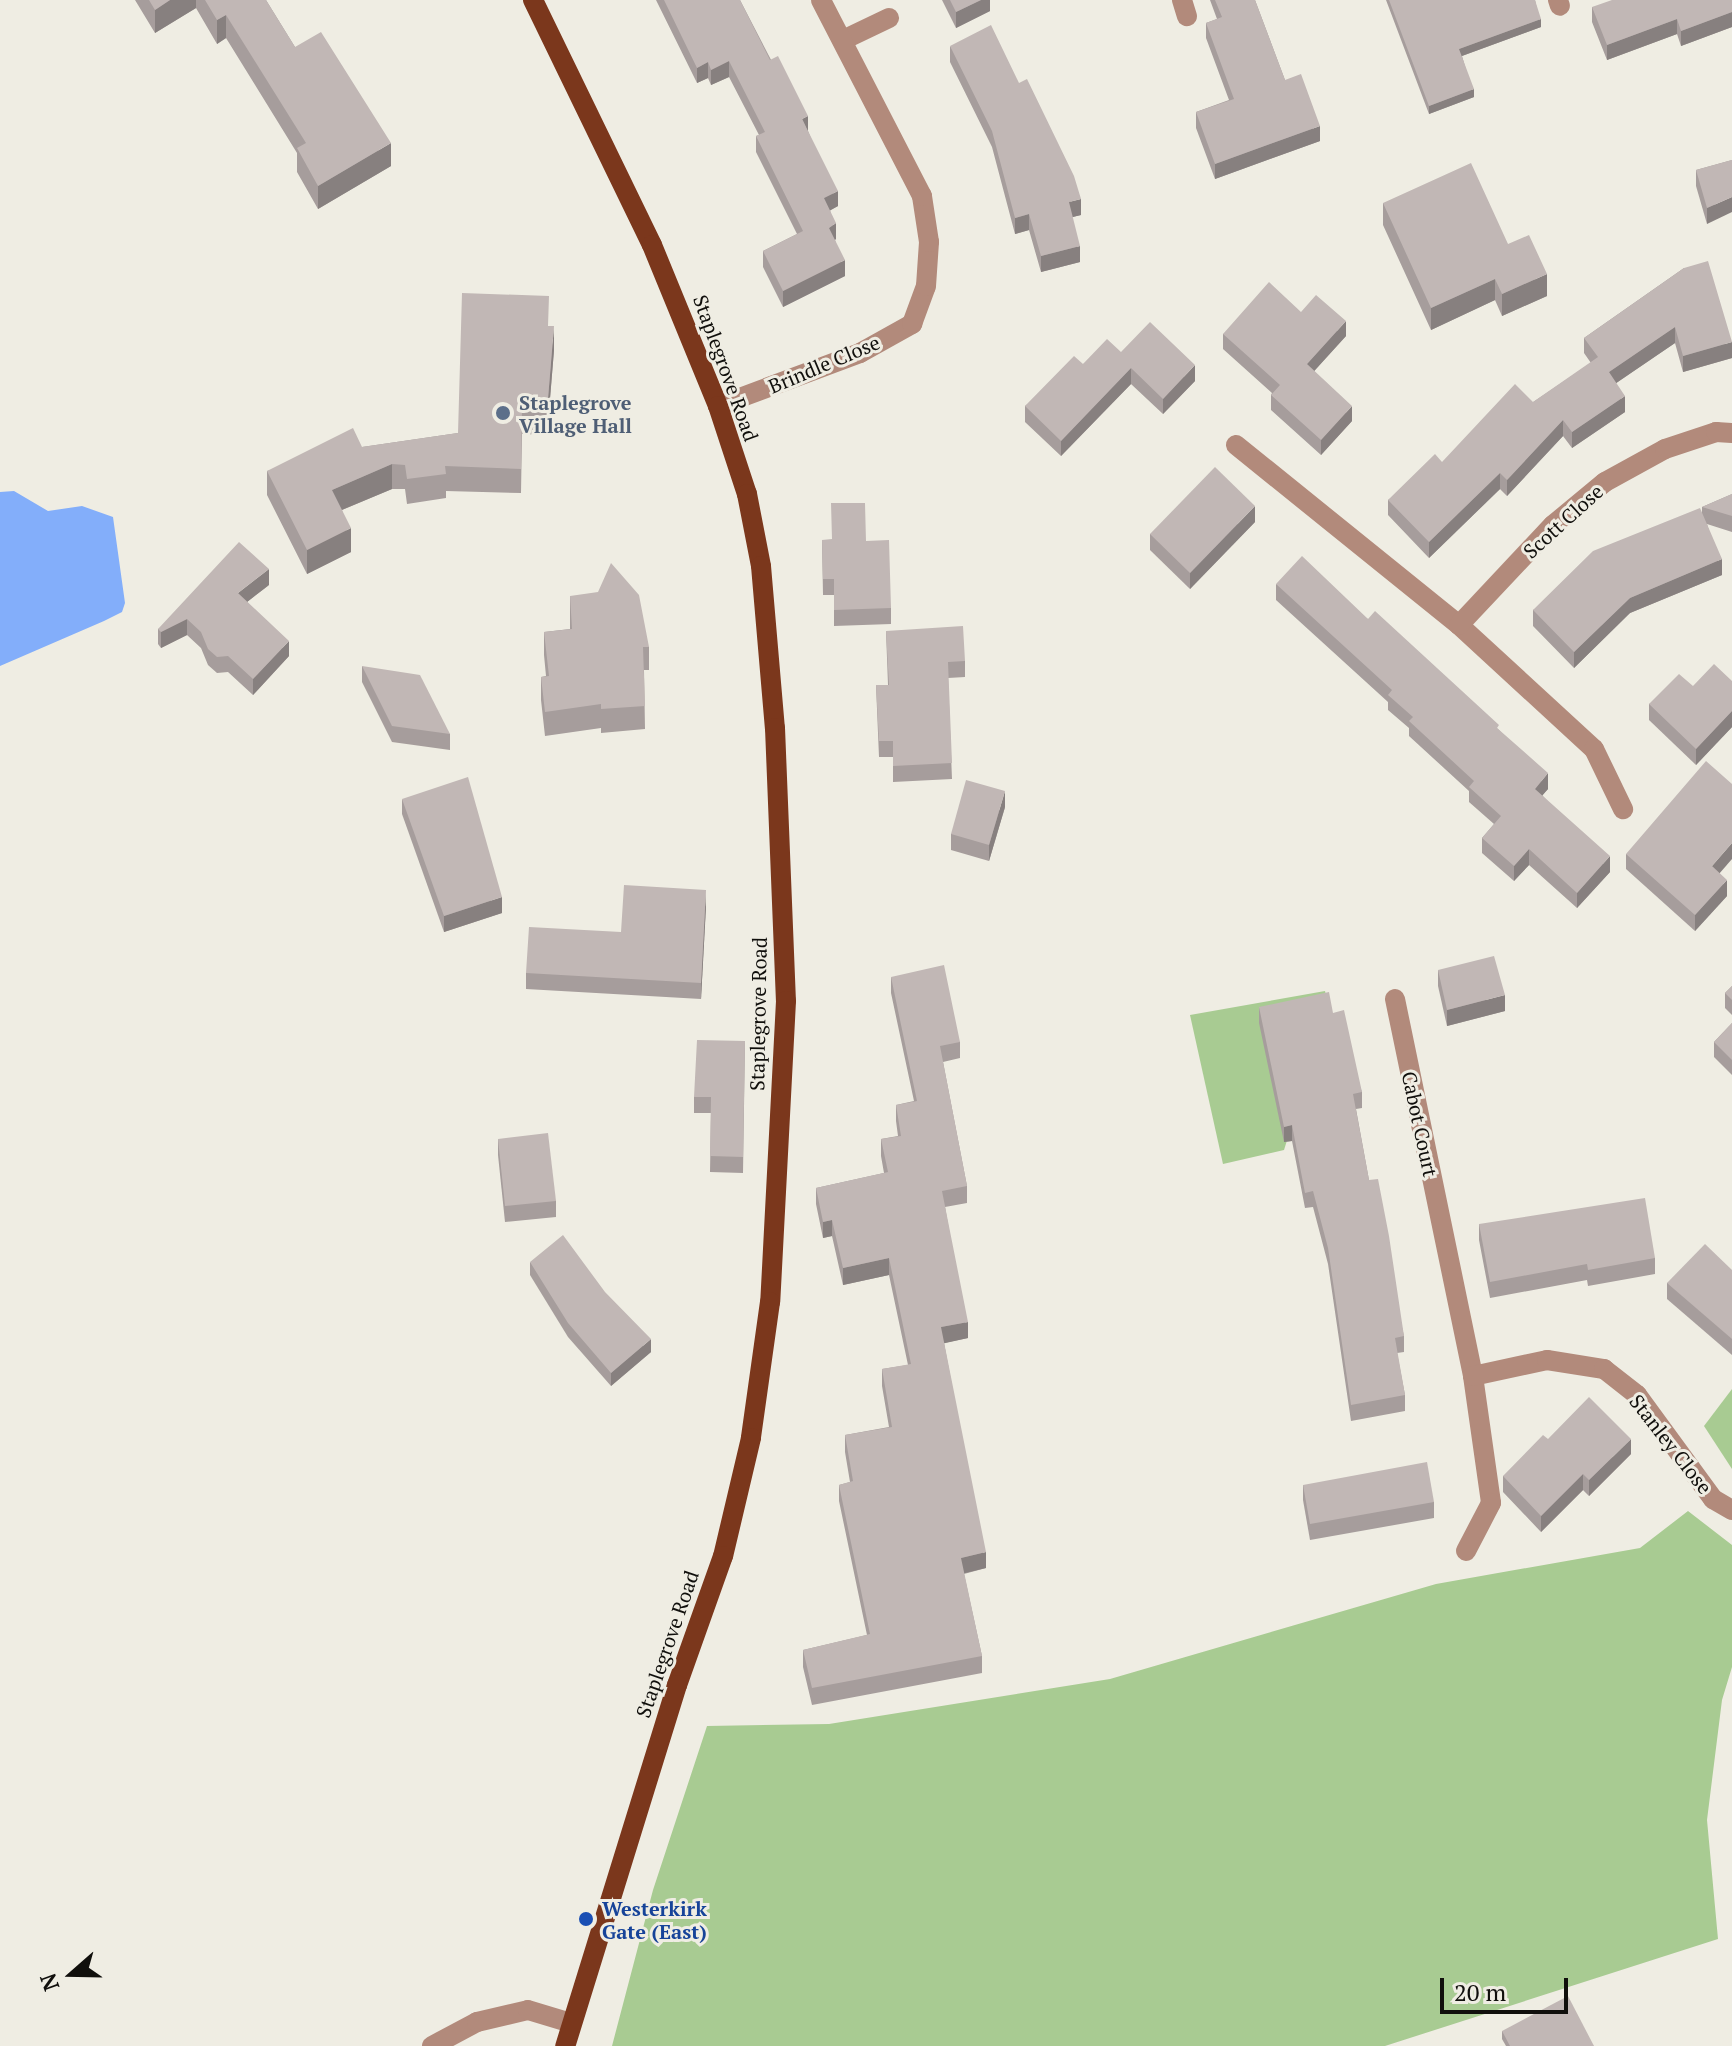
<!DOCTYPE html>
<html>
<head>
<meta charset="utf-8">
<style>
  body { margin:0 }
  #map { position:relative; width:1732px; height:2046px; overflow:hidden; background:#efede3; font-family:"PT Serif",serif }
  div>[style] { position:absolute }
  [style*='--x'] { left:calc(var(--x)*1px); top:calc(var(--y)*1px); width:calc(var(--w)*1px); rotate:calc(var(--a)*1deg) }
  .green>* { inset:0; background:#a8cb92 }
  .water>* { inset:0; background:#83aefa }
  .minor>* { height:20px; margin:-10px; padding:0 10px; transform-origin:10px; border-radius:10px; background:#b28a7b }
  .primary>* { height:20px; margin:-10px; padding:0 10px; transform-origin:10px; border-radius:10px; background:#7b371c }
  .wall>* { inset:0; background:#a69d9c }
  .shaded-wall>* { inset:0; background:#87807f }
  .building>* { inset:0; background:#c1b7b5 }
  .dots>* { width:22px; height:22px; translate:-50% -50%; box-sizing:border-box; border:4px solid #efede3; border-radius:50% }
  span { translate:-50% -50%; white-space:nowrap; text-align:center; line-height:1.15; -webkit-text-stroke:6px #efede3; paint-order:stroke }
  .street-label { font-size:20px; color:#100f0c }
  .service-label { font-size:20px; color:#4e5e75; font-weight:700 }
  .left { translate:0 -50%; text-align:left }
  .transit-label { font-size:20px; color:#164399; font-weight:700 }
  .north { position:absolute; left:32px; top:1934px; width:80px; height:80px; -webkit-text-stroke:6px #efede3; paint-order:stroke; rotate:250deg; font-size:22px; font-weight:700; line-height:32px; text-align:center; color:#100f0c }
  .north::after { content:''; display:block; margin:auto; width:28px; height:36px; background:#100f0c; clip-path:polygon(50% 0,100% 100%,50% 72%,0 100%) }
  .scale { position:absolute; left:1440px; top:1978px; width:128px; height:36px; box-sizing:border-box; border:4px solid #100f0c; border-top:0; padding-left:10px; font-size:24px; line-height:28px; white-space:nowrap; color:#100f0c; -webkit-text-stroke:6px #efede3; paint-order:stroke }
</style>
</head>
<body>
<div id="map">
  <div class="green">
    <i style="clip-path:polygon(1325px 991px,1329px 1008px,1284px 1150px,1223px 1164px,1190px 1015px)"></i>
    <i style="clip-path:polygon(1732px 1389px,1732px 1469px,1704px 1426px)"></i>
    <i style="clip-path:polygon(1688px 1511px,1732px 1545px,1732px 1667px,1722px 1700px,1707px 1820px,1718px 1939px,1385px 2046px,612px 2046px,653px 1890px,707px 1726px,829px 1724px,1110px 1679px,1436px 1584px,1640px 1548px)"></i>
  </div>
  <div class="water">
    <i style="clip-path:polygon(14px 491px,48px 511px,82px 506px,113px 517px,125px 603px,122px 612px,104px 621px,0 666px,0 492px)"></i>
  </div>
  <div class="minor">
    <i style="--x:1182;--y:0;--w:17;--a:73"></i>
    <i style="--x:1558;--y:0;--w:6;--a:72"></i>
    <i style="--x:843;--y:40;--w:51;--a:-25.6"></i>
    <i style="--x:718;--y:406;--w:152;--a:-20.5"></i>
    <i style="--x:860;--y:353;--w:60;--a:-29.1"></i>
    <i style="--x:912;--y:324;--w:40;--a:-69.8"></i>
    <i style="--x:926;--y:286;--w:44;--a:-86.1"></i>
    <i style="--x:929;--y:242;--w:47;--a:-98.7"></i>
    <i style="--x:922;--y:196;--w:220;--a:-117.3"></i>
    <i style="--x:1236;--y:445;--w:287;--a:38.9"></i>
    <i style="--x:1459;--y:625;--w:183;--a:42.6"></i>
    <i style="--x:1594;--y:749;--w:67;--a:64.2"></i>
    <i style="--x:1459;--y:625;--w:137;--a:-46.8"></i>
    <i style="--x:1553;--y:525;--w:67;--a:-39.6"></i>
    <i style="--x:1605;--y:482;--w:68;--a:-28.8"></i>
    <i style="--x:1665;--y:449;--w:54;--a:-18.4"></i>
    <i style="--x:1716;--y:432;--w:16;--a:4"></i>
    <i style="--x:1395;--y:999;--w:385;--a:78.3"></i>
    <i style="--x:1473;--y:1376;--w:128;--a:81.9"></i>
    <i style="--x:1491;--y:1503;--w:54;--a:117.5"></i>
    <i style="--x:1473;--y:1376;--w:76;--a:-12.2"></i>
    <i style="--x:1547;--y:1360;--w:58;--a:9"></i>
    <i style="--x:1604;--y:1369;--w:42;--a:38.2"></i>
    <i style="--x:1637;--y:1395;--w:129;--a:53.8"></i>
    <i style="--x:1713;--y:1499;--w:22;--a:30"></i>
    <i style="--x:432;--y:2046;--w:51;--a:-28.1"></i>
    <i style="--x:477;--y:2022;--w:52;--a:-13.2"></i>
    <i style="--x:528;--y:2010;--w:45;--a:16.8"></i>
  </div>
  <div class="primary">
    <i style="--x:533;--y:0;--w:272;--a:64.1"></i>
    <i style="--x:652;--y:245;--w:174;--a:67.7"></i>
    <i style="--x:718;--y:406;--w:93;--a:71.8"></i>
    <i style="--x:747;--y:494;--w:73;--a:79"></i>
    <i style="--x:761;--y:566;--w:163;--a:85.1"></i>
    <i style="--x:775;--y:728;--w:273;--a:87.7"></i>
    <i style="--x:786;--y:1001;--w:301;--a:93"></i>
    <i style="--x:770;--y:1302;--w:137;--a:98"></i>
    <i style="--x:751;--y:1438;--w:121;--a:103.3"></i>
    <i style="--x:723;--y:1556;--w:137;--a:109.6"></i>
    <i style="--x:677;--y:1685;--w:378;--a:107.2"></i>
  </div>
  <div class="wall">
    <i style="clip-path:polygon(135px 0,266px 0,295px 47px,391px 166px,318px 209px,297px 172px,297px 153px,226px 38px,217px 44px,196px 8px,155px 33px)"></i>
    <i style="clip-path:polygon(656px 0,740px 0,808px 131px,838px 206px,830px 210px,836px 239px,835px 240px,845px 276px,783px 307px,763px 267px,763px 251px,797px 234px,756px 152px,756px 136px,759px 135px,729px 77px,711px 85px,708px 78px,697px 83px)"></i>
    <i style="clip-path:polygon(942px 0,990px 0,990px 11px,956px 28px)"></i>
    <i style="clip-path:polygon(1210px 0,1255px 0,1285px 80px,1320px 141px,1215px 179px,1196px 128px,1196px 112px,1229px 100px,1206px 38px,1206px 23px,1217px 19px)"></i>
    <i style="clip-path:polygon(1386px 0,1535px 0,1541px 27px,1462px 56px,1474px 97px,1429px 114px)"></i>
    <i style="clip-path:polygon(1732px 0,1732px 27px,1681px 46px,1677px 34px,1607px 60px,1592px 22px,1592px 7px)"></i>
    <i style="clip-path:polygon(950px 46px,1081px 215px,1072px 217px,1080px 262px,1041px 272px,1029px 230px,1015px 234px,992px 147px,950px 62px)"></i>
    <i style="clip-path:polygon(1732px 160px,1707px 224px,1696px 186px,1696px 170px)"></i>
    <i style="clip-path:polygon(1383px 203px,1508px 244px,1547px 296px,1502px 316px,1495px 300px,1431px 330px,1383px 225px)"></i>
    <i style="clip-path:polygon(1684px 268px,1732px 358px,1683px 372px,1675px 343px,1616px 383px,1625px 412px,1572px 448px,1563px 436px,1507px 496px,1500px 489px,1429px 558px,1388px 515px,1388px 500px,1591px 363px,1584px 353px,1584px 338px)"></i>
    <i style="clip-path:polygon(1301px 312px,1346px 336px,1314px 371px,1352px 421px,1321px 455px,1271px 410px,1271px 395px,1272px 393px,1223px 349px,1223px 334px)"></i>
    <i style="clip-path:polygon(549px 326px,554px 350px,547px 435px,522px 434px,521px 493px,446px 491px,446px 498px,407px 504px,405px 489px,392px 489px,342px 510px,351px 552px,307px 574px,267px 495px,267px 471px,362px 447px,458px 433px)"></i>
    <i style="clip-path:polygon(1121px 352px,1195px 381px,1163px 414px,1131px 384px,1061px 456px,1025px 422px,1025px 406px,1083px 364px)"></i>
    <i style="clip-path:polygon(1732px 494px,1732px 532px,1707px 524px,1722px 575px,1630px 613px,1574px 668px,1533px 626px,1533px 610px,1702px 513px,1702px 507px)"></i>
    <i style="clip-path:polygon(1255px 522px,1190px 589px,1150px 550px,1150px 534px)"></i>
    <i style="clip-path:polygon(822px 540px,866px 541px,891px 608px,891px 624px,834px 626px,834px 595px,823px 595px)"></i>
    <i style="clip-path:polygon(1276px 584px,1368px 619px,1499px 730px,1548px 789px,1542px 795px,1610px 872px,1577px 908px,1529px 865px,1514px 881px,1482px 853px,1482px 838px,1494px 824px,1469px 802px,1469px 791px,1409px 736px,1409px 728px,1388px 710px,1388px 702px,1276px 600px)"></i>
    <i style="clip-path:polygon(269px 585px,247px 602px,289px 656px,253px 695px,228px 672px,217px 673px,208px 665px,201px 648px,187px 635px,161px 648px,158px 644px,158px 629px)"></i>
    <i style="clip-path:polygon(570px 596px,649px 647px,649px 670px,644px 670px,645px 729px,601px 733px,601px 728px,545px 736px,541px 700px,541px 677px,546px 676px,544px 655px,544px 632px,570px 629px)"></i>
    <i style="clip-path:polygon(886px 631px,965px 661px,965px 677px,948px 678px,952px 779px,893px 782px,893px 757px,879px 757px,876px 685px,888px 685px)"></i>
    <i style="clip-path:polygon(362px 666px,450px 734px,450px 750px,392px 742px,362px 682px)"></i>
    <i style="clip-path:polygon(1732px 681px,1732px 727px,1696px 765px,1649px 720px,1649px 704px,1693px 686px)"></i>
    <i style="clip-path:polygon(402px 799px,502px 913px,444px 932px,402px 814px)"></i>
    <i style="clip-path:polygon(1005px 807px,989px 861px,951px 850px,951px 834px)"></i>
    <i style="clip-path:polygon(1626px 854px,1719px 873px,1727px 896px,1695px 931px,1626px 869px)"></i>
    <i style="clip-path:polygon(706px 906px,701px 999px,526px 989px,526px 973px,621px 932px)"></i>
    <i style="clip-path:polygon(1438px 970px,1505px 1011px,1447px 1026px,1438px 986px)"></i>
    <i style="clip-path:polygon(891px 977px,960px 1042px,960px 1058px,943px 1062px,967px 1186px,967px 1203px,945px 1207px,968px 1338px,944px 1343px,986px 1568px,964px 1574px,982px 1656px,982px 1673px,812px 1705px,803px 1667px,803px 1650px,867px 1635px,839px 1501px,839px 1485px,850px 1482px,845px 1452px,845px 1435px,889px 1427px,882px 1386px,882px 1369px,908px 1365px,889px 1275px,843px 1285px,832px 1236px,823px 1238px,816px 1204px,816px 1188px,884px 1173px,881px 1156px,881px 1139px,898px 1136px,896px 1121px,896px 1105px,914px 1101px,891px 993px)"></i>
    <i style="clip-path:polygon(1732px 986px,1732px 1015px,1725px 1008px,1725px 993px)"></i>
    <i style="clip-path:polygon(1259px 1007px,1333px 1013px,1362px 1092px,1362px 1108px,1356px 1109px,1369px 1180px,1404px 1336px,1404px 1352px,1397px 1353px,1405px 1395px,1405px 1411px,1351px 1421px,1328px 1264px,1313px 1207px,1305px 1208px,1292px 1141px,1284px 1142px,1259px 1023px)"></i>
    <i style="clip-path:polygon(1732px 1023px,1732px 1075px,1714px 1057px,1714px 1042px)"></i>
    <i style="clip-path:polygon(745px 1041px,743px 1173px,710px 1172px,711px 1113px,694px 1113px,694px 1097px)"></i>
    <i style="clip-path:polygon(498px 1139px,556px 1201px,556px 1217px,505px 1222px,498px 1155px)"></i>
    <i style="clip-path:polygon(1479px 1224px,1655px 1258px,1655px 1274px,1588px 1286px,1587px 1280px,1490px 1298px,1479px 1240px)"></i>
    <i style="clip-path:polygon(530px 1262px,651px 1352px,611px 1386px,568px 1337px,530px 1275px)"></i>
    <i style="clip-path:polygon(1732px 1270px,1732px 1355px,1667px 1299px,1667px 1283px)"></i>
    <i style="clip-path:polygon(1631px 1454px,1589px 1496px,1583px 1490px,1541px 1532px,1503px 1492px,1503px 1476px)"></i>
    <i style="clip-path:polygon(1303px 1485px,1434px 1502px,1434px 1518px,1310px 1540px,1303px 1500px)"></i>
    <i style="clip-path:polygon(1502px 2031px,1594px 2046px,1506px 2046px,1502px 2039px)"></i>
  </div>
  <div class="shaded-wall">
    <i style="clip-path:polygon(170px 0,196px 0,196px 8px,155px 33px,155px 10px)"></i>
    <i style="clip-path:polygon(981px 0,990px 0,990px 11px,956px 28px,956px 12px)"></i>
    <i style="clip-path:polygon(1732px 12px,1732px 27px,1681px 46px,1681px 31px)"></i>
    <i style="clip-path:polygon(226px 15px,226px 38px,217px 44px,217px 20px)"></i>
    <i style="clip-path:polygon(1541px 19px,1541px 27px,1459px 57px,1459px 49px)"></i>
    <i style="clip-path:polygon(1677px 19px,1677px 34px,1607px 60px,1607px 45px)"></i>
    <i style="clip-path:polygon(729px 61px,729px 77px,711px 85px,711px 70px)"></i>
    <i style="clip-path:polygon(708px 62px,708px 78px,697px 83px,697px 68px)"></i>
    <i style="clip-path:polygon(1474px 89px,1474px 97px,1429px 114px,1429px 106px)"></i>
    <i style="clip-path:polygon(808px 116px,808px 132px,802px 119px)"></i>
    <i style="clip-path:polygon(1320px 126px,1320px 141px,1215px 179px,1215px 164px)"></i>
    <i style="clip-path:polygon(391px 143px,391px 166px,318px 209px,318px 186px)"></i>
    <i style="clip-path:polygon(838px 191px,838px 206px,824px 214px,824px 198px)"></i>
    <i style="clip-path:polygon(1732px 197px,1732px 212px,1707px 224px,1707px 208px)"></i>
    <i style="clip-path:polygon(1081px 199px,1081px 215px,1069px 218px,1069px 202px)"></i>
    <i style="clip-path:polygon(1029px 214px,1029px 230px,1015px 234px,1015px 218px)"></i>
    <i style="clip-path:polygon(836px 223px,836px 239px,829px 243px,829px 228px)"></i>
    <i style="clip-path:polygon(1080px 246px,1080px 262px,1041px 272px,1041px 256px)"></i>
    <i style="clip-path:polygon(845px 260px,845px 276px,783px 307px,783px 291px)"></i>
    <i style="clip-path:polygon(1547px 274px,1547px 296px,1502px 316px,1502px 294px)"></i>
    <i style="clip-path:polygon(1495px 279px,1495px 300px,1431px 330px,1431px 308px)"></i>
    <i style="clip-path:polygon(1346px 321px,1346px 336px,1307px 379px,1307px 364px)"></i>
    <i style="clip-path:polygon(554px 326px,554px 350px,547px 435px,547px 411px)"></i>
    <i style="clip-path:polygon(1675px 327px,1675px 343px,1609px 388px,1609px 372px)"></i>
    <i style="clip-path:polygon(1732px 342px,1732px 358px,1683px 372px,1683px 356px)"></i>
    <i style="clip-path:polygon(1195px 365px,1195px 381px,1163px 414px,1163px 399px)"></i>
    <i style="clip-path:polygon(1131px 368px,1131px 384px,1061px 456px,1061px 441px)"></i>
    <i style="clip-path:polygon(1625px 396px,1625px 412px,1572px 448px,1572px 432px)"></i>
    <i style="clip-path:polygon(1352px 406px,1352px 421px,1321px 455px,1321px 440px)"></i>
    <i style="clip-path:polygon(1563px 420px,1563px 436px,1507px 496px,1507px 480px)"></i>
    <i style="clip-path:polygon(392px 464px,392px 489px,332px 514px,332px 490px)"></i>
    <i style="clip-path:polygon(1500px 473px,1500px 489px,1429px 558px,1429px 542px)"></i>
    <i style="clip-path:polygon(1255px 506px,1255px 522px,1190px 589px,1190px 573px)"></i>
    <i style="clip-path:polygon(351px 528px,351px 552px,307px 574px,307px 550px)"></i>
    <i style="clip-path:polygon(1722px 559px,1722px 575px,1630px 613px,1574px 668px,1574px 652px,1630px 598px)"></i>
    <i style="clip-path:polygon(269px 569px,269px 585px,238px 609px,238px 593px)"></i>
    <i style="clip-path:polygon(187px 619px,187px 635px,161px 648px,161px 632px)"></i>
    <i style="clip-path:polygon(289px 641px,289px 656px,253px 695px,253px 679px)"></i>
    <i style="clip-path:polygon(1732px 711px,1732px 727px,1696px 765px,1696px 749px)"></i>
    <i style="clip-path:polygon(1548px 773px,1548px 789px,1535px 804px,1535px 789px)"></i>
    <i style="clip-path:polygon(1005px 791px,1005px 807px,989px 861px,989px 845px)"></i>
    <i style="clip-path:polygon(1732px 843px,1732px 859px,1712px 882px,1712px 866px)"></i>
    <i style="clip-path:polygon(1529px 849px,1529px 865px,1514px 881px,1514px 866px)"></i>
    <i style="clip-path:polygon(1610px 856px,1610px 872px,1577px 908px,1577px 893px)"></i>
    <i style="clip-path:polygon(1727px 880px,1727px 896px,1695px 931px,1695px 915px)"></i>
    <i style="clip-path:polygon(706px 890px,706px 906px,701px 999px,701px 983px)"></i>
    <i style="clip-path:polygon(502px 897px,502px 913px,444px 932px,444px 916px)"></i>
    <i style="clip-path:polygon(1505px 995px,1505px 1011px,1447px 1026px,1447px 1010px)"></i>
    <i style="clip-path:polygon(1292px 1125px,1292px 1141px,1284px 1142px,1284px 1127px)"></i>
    <i style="clip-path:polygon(832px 1220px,832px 1236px,823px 1238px,823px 1222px)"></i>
    <i style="clip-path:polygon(889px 1258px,889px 1275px,843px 1285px,843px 1268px)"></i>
    <i style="clip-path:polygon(968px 1322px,968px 1338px,941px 1344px,941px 1327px)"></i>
    <i style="clip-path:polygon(651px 1339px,651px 1352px,611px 1386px,611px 1373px)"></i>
    <i style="clip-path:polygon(1631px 1439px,1631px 1454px,1589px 1496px,1589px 1480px)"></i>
    <i style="clip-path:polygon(1583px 1474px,1583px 1490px,1541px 1532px,1541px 1516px)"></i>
    <i style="clip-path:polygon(986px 1552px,986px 1568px,961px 1574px,961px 1558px)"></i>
  </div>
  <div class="building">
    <i style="clip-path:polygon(149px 0,170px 0,155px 10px)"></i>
    <i style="clip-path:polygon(205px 0,266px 0,295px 47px,321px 32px,391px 143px,318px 186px,297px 148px,306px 143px,226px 15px,217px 20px)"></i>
    <i style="clip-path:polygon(664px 0,740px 0,770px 60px,778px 56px,808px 116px,802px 119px,838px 191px,824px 198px,836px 223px,829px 228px,845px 260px,783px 291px,763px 251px,803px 231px,756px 136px,765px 132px,729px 61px,711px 70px,708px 62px,697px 68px)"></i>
    <i style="clip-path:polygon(950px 0,981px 0,956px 12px)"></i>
    <i style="clip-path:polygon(1215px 0,1255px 0,1285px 80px,1301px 74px,1320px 126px,1215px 164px,1196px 112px,1234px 99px,1206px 23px,1222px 17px)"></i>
    <i style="clip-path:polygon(1389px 0,1535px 0,1541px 19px,1459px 49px,1474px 89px,1429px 106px)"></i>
    <i style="clip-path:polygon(1612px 0,1732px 0,1732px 12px,1681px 31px,1677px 19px,1607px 45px,1592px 7px)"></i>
    <i style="clip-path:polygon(991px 25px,1019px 83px,1027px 79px,1074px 176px,1081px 199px,1069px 202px,1080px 246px,1041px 256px,1029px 214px,1015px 218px,992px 131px,950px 46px)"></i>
    <i style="clip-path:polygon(1732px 160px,1732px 197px,1707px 208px,1696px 170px)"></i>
    <i style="clip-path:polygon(1471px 163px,1508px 244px,1529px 235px,1547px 274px,1502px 294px,1495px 279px,1431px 308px,1383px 203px)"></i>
    <i style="clip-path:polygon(1708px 261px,1732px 342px,1683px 356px,1675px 327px,1609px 372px,1625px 396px,1572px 432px,1563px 420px,1507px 480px,1500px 473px,1429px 542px,1388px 500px,1435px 454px,1442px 462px,1515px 384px,1533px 402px,1598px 357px,1584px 338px,1684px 268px)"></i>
    <i style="clip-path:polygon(1269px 282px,1301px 312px,1316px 295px,1346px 321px,1307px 364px,1352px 406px,1321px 440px,1271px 395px,1280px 385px,1223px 334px)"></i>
    <i style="clip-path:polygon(462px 293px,549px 296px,548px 326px,554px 326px,547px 411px,522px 410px,521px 469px,445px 466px,446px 474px,407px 479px,405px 465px,392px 464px,332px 490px,351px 528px,307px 550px,267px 471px,353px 428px,362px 447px,458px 433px)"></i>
    <i style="clip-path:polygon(1150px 322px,1195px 365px,1163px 399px,1131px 368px,1061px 441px,1025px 406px,1074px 356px,1083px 364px,1107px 339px,1121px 352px)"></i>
    <i style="clip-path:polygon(1215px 467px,1255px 506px,1190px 573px,1150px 534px)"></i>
    <i style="clip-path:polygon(1732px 494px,1732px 516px,1702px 507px)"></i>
    <i style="clip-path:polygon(831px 503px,865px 503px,866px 541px,889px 540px,891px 608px,834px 610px,834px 579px,823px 579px,822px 540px,832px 539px)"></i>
    <i style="clip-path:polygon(1700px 508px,1722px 559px,1630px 598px,1574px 652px,1533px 610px,1593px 551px)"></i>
    <i style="clip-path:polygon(239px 542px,269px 569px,238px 593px,289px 641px,253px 679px,228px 656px,217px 657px,208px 649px,201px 632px,187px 619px,161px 632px,158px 629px)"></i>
    <i style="clip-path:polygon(1302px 556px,1368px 619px,1375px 611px,1499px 725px,1497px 728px,1548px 773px,1535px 789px,1610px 856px,1577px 893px,1529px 849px,1514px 866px,1482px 838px,1501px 816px,1469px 787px,1474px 781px,1409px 721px,1413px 717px,1388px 695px,1392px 690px,1276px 584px)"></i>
    <i style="clip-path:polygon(611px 563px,639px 595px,649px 647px,643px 647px,645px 706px,601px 709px,601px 704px,545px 712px,541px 677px,549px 676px,544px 632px,572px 629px,570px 596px,598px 592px)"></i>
    <i style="clip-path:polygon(963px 626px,965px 661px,948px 662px,952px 763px,893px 766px,893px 741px,879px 741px,876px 685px,889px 685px,886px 631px)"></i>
    <i style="clip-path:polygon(1714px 664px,1732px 681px,1732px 711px,1696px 749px,1649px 704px,1679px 674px,1693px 686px)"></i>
    <i style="clip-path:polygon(362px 666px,420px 675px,450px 734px,392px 726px)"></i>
    <i style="clip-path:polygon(1706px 761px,1732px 784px,1732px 843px,1712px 866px,1727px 880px,1695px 915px,1626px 854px)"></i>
    <i style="clip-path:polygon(468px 777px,502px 897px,444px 916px,402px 799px)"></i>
    <i style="clip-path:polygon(966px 780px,1005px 791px,989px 845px,951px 834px)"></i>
    <i style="clip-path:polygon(624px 885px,706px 890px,701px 983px,526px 973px,529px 927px,621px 932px)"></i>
    <i style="clip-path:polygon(1494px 956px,1505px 995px,1447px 1010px,1438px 970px)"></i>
    <i style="clip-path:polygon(944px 965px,960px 1042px,940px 1046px,967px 1186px,942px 1191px,968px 1322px,941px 1327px,986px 1552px,961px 1558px,982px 1656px,812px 1688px,803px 1650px,870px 1634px,839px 1485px,853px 1481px,845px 1435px,892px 1427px,882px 1369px,911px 1364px,889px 1258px,843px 1268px,832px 1220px,823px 1222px,816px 1188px,888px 1172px,881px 1139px,901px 1136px,896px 1105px,917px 1101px,891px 977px)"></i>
    <i style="clip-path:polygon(1732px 986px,1732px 1000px,1725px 993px)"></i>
    <i style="clip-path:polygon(1329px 992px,1333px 1013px,1344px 1010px,1362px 1092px,1353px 1094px,1369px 1180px,1378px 1179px,1389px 1236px,1404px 1336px,1395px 1338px,1405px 1395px,1351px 1405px,1328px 1248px,1313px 1191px,1305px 1193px,1292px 1125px,1284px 1127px,1259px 1007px)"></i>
    <i style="clip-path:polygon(1732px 1023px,1732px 1060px,1714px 1042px)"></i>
    <i style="clip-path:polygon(697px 1040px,745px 1041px,743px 1157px,710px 1156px,711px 1097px,694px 1097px)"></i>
    <i style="clip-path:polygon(548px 1133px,556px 1201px,505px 1206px,498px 1139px)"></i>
    <i style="clip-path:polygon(1645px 1198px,1655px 1258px,1588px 1270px,1587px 1264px,1490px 1282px,1479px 1224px)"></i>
    <i style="clip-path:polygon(563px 1235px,605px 1292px,651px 1339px,611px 1373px,568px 1323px,530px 1262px)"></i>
    <i style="clip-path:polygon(1705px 1244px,1732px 1270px,1732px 1339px,1667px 1283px)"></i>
    <i style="clip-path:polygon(1589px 1397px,1631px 1439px,1589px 1480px,1583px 1474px,1541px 1516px,1503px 1476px,1543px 1435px,1548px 1439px)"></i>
    <i style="clip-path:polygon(1427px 1462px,1434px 1502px,1310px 1524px,1303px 1485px)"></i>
    <i style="clip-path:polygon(1568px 1996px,1594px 2046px,1510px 2046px,1502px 2031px)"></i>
  </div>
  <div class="dots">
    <i style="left:503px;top:413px;background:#5c6f8a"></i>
    <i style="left:586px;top:1919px;background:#1a4fb4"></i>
  </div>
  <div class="street-label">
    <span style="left:824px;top:364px;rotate:-23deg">Brindle Close</span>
    <span style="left:726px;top:368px;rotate:70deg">Staplegrove Road</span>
    <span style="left:1563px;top:521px;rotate:-42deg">Scott Close</span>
    <span style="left:758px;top:1014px;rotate:-89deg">Staplegrove Road</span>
    <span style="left:1420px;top:1124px;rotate:78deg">Cabot Court</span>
    <span style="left:1671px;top:1444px;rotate:52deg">Stanley Close</span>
    <span style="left:667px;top:1644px;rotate:-71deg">Staplegrove Road</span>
  </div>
  <div class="service-label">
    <span class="left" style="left:519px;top:414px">Staplegrove<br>Village Hall</span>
  </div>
  <div class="transit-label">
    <span class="left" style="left:602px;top:1920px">Westerkirk<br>Gate (East)</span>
  </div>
  <div class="north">N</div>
  <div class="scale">20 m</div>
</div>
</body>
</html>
